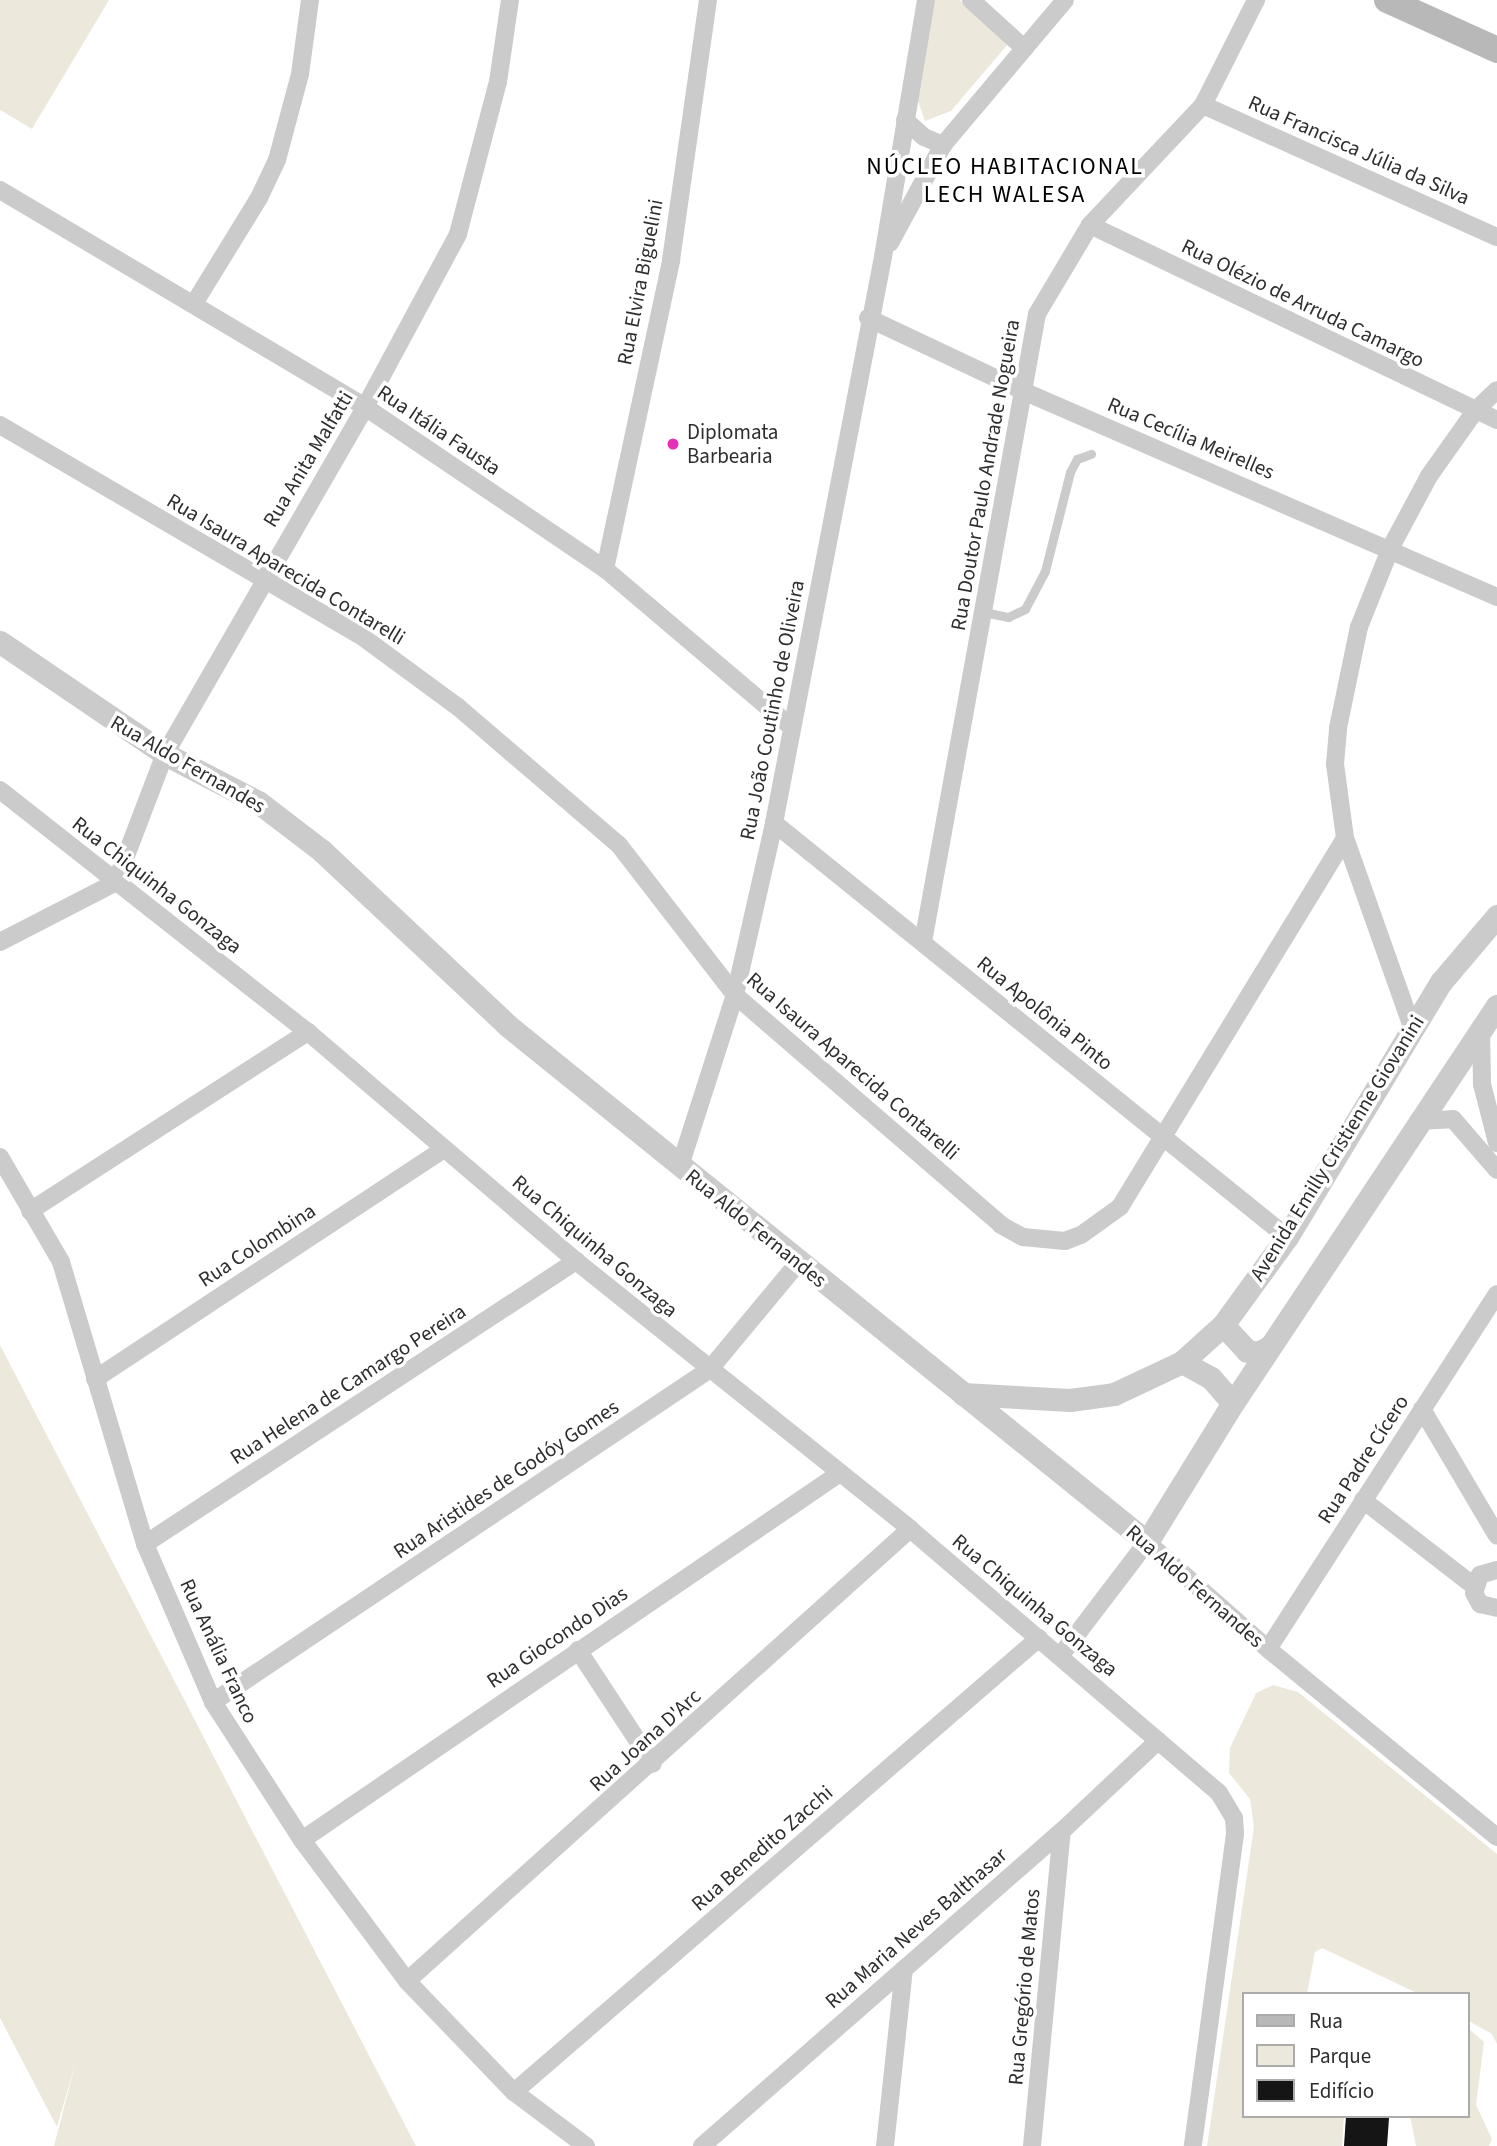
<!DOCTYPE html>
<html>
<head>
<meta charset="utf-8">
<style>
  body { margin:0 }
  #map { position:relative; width:1497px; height:2146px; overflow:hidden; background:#fff; font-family:"Source Sans 3",sans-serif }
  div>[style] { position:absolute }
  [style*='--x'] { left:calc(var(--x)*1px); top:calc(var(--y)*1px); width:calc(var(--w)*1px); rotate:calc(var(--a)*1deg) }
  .green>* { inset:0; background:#ece9dc }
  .building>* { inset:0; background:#151515 }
  .service>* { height:9px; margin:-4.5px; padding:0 4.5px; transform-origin:4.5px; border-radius:4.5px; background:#cbcbcb }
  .minor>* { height:18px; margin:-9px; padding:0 9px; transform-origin:9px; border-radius:9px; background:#cbcbcb }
  .tertiary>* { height:23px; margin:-11.5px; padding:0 11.5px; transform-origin:11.5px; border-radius:11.5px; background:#cbcbcb }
  .secondary>* { height:26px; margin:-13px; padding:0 13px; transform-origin:13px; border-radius:13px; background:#b8b8b8 }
  .dots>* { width:19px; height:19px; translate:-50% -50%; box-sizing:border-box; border:4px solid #fff; border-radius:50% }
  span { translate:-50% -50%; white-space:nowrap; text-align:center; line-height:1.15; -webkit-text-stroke:7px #fff; paint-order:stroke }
  .street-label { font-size:21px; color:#2e2e2e }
  .poi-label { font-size:21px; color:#2e2e2e }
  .left { translate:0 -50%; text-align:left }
  .quarter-label { font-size:24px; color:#000; letter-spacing:2px }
  .legend { position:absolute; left:1242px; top:1992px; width:228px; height:126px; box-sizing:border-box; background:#fff; border:2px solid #ababab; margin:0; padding:9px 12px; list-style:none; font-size:21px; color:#2e2e2e }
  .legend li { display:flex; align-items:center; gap:14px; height:35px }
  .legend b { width:35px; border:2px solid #ababab }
</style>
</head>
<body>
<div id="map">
  <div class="green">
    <i style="clip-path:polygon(0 0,109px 0,32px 129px,0 110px)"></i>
    <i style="clip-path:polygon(932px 0,960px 0,1008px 44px,951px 111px,925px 121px,915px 93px)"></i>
    <i style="clip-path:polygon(0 1345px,416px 2146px,54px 2146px,76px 2061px,57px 2127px,0 2018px)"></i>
    <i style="clip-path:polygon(1273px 1685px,1298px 1692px,1497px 1854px,1497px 2044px,1492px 2034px,1467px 2020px,1467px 1994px,1419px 1994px,1322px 1948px,1315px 1952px,1307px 1994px,1243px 1994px,1243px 2116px,1344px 2116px,1342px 2146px,1207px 2146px,1254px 1827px,1250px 1799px,1229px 1773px,1230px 1748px,1256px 1693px)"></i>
    <i style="clip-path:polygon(1467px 2027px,1484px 2042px,1476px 2105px,1492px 2139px,1489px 2146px,1416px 2146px,1410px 2116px,1467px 2116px)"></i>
  </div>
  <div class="building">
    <i style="clip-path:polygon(1346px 2116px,1389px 2118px,1387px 2146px,1344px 2146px)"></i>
  </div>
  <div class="service">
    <i style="--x:984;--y:612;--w:25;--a:12"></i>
    <i style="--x:1008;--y:617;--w:19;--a:-25"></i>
    <i style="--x:1025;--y:609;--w:43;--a:-62.2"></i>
    <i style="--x:1045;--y:571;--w:102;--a:-75.8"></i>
    <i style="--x:1070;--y:472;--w:15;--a:-62"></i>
    <i style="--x:1077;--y:459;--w:15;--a:-20"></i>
  </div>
  <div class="minor">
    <i style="--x:971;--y:0;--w:72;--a:42.2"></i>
    <i style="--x:1203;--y:105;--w:322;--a:24.2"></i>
    <i style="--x:905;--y:120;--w:25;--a:42"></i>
    <i style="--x:924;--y:137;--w:21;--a:23"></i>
    <i style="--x:0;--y:190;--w:425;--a:30.7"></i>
    <i style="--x:365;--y:407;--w:290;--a:34"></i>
    <i style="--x:605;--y:569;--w:243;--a:40.3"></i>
    <i style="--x:1090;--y:225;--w:451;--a:25.6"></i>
    <i style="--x:890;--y:243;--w:111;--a:-61.6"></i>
    <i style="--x:943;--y:145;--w:189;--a:-49.9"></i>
    <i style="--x:195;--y:302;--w:122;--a:-58.4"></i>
    <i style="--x:259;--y:198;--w:42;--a:-64.7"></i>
    <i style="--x:277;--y:160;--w:89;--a:-75"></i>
    <i style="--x:300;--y:74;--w:75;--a:-82.3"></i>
    <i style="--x:868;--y:318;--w:171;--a:25.2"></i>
    <i style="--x:1023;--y:391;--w:517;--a:23.49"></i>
    <i style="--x:0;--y:425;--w:422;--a:30.3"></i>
    <i style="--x:364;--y:638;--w:117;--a:36.3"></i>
    <i style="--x:458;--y:707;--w:212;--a:40.6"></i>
    <i style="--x:619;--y:845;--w:190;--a:52.3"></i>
    <i style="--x:735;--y:995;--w:352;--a:40.8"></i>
    <i style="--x:1001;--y:1225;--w:25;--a:29"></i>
    <i style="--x:1023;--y:1237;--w:42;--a:5.4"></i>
    <i style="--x:1065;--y:1241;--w:17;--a:-21"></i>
    <i style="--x:1081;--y:1235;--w:48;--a:-35.7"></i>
    <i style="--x:1120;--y:1207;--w:432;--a:-58.6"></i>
    <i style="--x:605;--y:569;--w:316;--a:-77.9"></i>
    <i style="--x:671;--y:260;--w:263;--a:-81.9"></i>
    <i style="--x:0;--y:790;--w:392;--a:38.2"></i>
    <i style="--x:308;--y:1032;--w:353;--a:40.5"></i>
    <i style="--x:576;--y:1261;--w:428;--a:38.7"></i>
    <i style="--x:910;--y:1529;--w:406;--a:40.5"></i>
    <i style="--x:1219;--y:1793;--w:29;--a:59"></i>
    <i style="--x:1234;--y:1818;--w:16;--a:86"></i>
    <i style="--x:1235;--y:1834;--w:315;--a:97.7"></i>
    <i style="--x:774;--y:823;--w:659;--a:38.9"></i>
    <i style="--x:0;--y:942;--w:131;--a:-27.3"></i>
    <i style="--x:116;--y:882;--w:137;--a:-69.1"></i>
    <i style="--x:165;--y:754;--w:401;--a:-60"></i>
    <i style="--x:365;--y:407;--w:196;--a:-61.7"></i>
    <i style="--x:458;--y:234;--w:157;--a:-75.3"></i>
    <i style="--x:498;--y:82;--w:83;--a:-81.7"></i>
    <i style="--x:923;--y:942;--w:638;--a:-79.71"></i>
    <i style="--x:1037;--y:314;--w:104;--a:-59.2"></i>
    <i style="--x:1090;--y:225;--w:165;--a:-46.7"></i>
    <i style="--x:1203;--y:105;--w:118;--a:-63.2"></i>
    <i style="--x:1412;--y:1027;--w:201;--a:-109.5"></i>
    <i style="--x:1345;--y:838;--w:75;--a:-97.7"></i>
    <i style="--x:1335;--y:764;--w:36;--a:-85"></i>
    <i style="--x:1338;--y:728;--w:103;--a:-78.3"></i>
    <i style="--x:1359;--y:627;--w:86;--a:-68.2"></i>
    <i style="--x:1391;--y:547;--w:81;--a:-61.8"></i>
    <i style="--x:1429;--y:476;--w:80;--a:-54.7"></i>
    <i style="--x:1475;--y:411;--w:30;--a:-44"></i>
    <i style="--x:1481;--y:1027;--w:57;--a:89"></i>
    <i style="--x:1482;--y:1084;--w:61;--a:75.7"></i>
    <i style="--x:1418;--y:1121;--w:35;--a:-3"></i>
    <i style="--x:1453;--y:1119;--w:67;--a:49.2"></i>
    <i style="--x:0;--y:1157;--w:121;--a:59.8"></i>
    <i style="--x:61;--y:1262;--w:294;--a:73.4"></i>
    <i style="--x:145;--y:1544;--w:172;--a:66.7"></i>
    <i style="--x:213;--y:1702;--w:164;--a:57.2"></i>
    <i style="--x:302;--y:1840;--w:176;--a:53.3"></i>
    <i style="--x:407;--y:1981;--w:154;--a:46.1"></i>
    <i style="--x:514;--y:2092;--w:90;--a:36.9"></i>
    <i style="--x:680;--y:1166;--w:180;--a:-72.2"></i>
    <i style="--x:735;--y:995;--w:176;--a:-77.2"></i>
    <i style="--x:774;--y:823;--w:576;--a:-79.1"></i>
    <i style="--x:883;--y:257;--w:261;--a:-80.5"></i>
    <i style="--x:30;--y:1211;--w:331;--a:-32.8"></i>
    <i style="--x:95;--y:1379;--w:418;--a:-33.4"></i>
    <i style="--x:1422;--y:1409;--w:147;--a:59.4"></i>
    <i style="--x:1363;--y:1500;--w:140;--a:37.8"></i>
    <i style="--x:145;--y:1544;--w:516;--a:-33.29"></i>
    <i style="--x:1497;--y:1570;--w:18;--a:164"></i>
    <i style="--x:1480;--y:1575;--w:19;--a:108"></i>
    <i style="--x:1474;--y:1593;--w:13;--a:61"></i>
    <i style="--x:1480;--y:1604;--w:17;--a:13"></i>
    <i style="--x:1268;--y:1649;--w:422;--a:-57.2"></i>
    <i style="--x:578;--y:1650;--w:136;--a:56.7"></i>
    <i style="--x:1061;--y:1655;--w:142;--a:-52.7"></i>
    <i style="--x:1147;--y:1542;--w:162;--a:41.5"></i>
    <i style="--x:1268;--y:1649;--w:296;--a:39.4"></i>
    <i style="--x:213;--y:1702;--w:598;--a:-33.82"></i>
    <i style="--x:710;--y:1369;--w:138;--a:-50.3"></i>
    <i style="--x:302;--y:1840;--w:651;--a:-34.3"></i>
    <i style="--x:407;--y:1981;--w:676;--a:-41.94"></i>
    <i style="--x:514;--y:2092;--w:694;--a:-40.85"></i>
    <i style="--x:702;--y:2146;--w:478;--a:-41.2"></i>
    <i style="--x:1062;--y:1831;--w:132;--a:-43.2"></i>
    <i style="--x:885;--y:2146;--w:178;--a:-83.9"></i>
    <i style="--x:1032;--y:2146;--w:316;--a:-84.6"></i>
  </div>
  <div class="tertiary">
    <i style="--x:0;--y:642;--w:199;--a:34.2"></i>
    <i style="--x:165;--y:754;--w:105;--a:27.3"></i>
    <i style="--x:258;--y:802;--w:81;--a:37.4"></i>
    <i style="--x:322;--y:851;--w:254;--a:43.2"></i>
    <i style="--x:507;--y:1025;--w:823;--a:38.93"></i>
    <i style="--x:1147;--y:1542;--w:163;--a:-58.3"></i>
    <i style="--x:1233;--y:1403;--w:477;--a:-56.4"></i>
    <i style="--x:1223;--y:1325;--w:35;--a:47"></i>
    <i style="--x:1247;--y:1351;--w:11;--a:10"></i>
    <i style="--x:1258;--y:1353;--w:13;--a:-29"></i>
    <i style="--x:1182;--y:1362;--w:33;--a:29"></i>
    <i style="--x:1211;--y:1378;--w:33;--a:49"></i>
    <i style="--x:963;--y:1394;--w:107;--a:3.2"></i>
    <i style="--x:1070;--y:1400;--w:44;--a:-7.8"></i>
    <i style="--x:1114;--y:1394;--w:75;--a:-25.2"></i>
    <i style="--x:1182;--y:1362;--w:55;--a:-42.1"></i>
    <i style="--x:1223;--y:1325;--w:109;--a:-54"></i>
    <i style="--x:1287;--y:1237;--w:298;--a:-58.9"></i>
    <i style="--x:1441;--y:982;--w:87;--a:-49.7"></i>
  </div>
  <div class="secondary">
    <i style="--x:1387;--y:0;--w:121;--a:24.4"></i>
  </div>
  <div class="dots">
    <i style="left:673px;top:444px;background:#e72fb8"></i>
  </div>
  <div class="street-label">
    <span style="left:1359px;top:150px;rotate:24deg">Rua Francisca Júlia da Silva</span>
    <span style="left:640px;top:282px;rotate:-79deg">Rua Elvira Biguelini</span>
    <span style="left:1303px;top:303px;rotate:26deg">Rua Olézio de Arruda Camargo</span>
    <span style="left:439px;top:430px;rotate:34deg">Rua Itália Fausta</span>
    <span style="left:1191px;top:438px;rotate:23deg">Rua Cecília Meirelles</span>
    <span style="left:308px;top:459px;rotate:-59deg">Rua Anita Malfatti</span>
    <span style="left:985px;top:475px;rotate:-80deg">Rua Doutor Paulo Andrade Nogueira</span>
    <span style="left:286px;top:569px;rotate:31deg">Rua Isaura Aparecida Contarelli</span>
    <span style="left:772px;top:710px;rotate:-79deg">Rua João Coutinho de Oliveira</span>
    <span style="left:188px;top:764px;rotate:30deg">Rua Aldo Fernandes</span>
    <span style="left:157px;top:885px;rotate:38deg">Rua Chiquinha Gonzaga</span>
    <span style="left:1045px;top:1013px;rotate:39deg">Rua Apolônia Pinto</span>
    <span style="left:853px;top:1066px;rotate:41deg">Rua Isaura Aparecida Contarelli</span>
    <span style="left:1337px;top:1148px;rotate:-58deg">Avenida Emilly Cristienne Giovanini</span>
    <span style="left:756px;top:1228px;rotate:39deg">Rua Aldo Fernandes</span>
    <span style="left:257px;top:1245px;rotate:-33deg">Rua Colombina</span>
    <span style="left:595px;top:1246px;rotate:40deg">Rua Chiquinha Gonzaga</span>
    <span style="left:348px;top:1384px;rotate:-33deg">Rua Helena de Camargo Pereira</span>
    <span style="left:1363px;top:1459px;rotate:-57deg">Rua Padre Cícero</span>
    <span style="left:506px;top:1479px;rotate:-34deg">Rua Aristides de Godóy Gomes</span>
    <span style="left:1195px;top:1586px;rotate:41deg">Rua Aldo Fernandes</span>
    <span style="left:1035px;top:1605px;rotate:40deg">Rua Chiquinha Gonzaga</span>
    <span style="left:557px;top:1637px;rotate:-34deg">Rua Giocondo Dias</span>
    <span style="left:219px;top:1651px;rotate:65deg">Rua Anália Franco</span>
    <span style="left:645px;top:1740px;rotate:-42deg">Rua Joana D'Arc</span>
    <span style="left:762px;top:1848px;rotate:-41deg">Rua Benedito Zacchi</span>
    <span style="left:916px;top:1928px;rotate:-41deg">Rua Maria Neves Balthasar</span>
    <span style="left:1024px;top:1987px;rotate:-85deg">Rua Gregório de Matos</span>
  </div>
  <div class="poi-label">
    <span class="left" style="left:687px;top:444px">Diplomata<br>Barbearia</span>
  </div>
  <div class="quarter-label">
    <span style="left:1005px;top:181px">NÚCLEO HABITACIONAL<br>LECH WALESA</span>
  </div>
  <ul class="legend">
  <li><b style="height:9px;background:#b8b8b8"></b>Rua</li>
  <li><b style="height:19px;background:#ece9dc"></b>Parque</li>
  <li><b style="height:19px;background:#151515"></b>Edifício</li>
  </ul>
</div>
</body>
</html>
